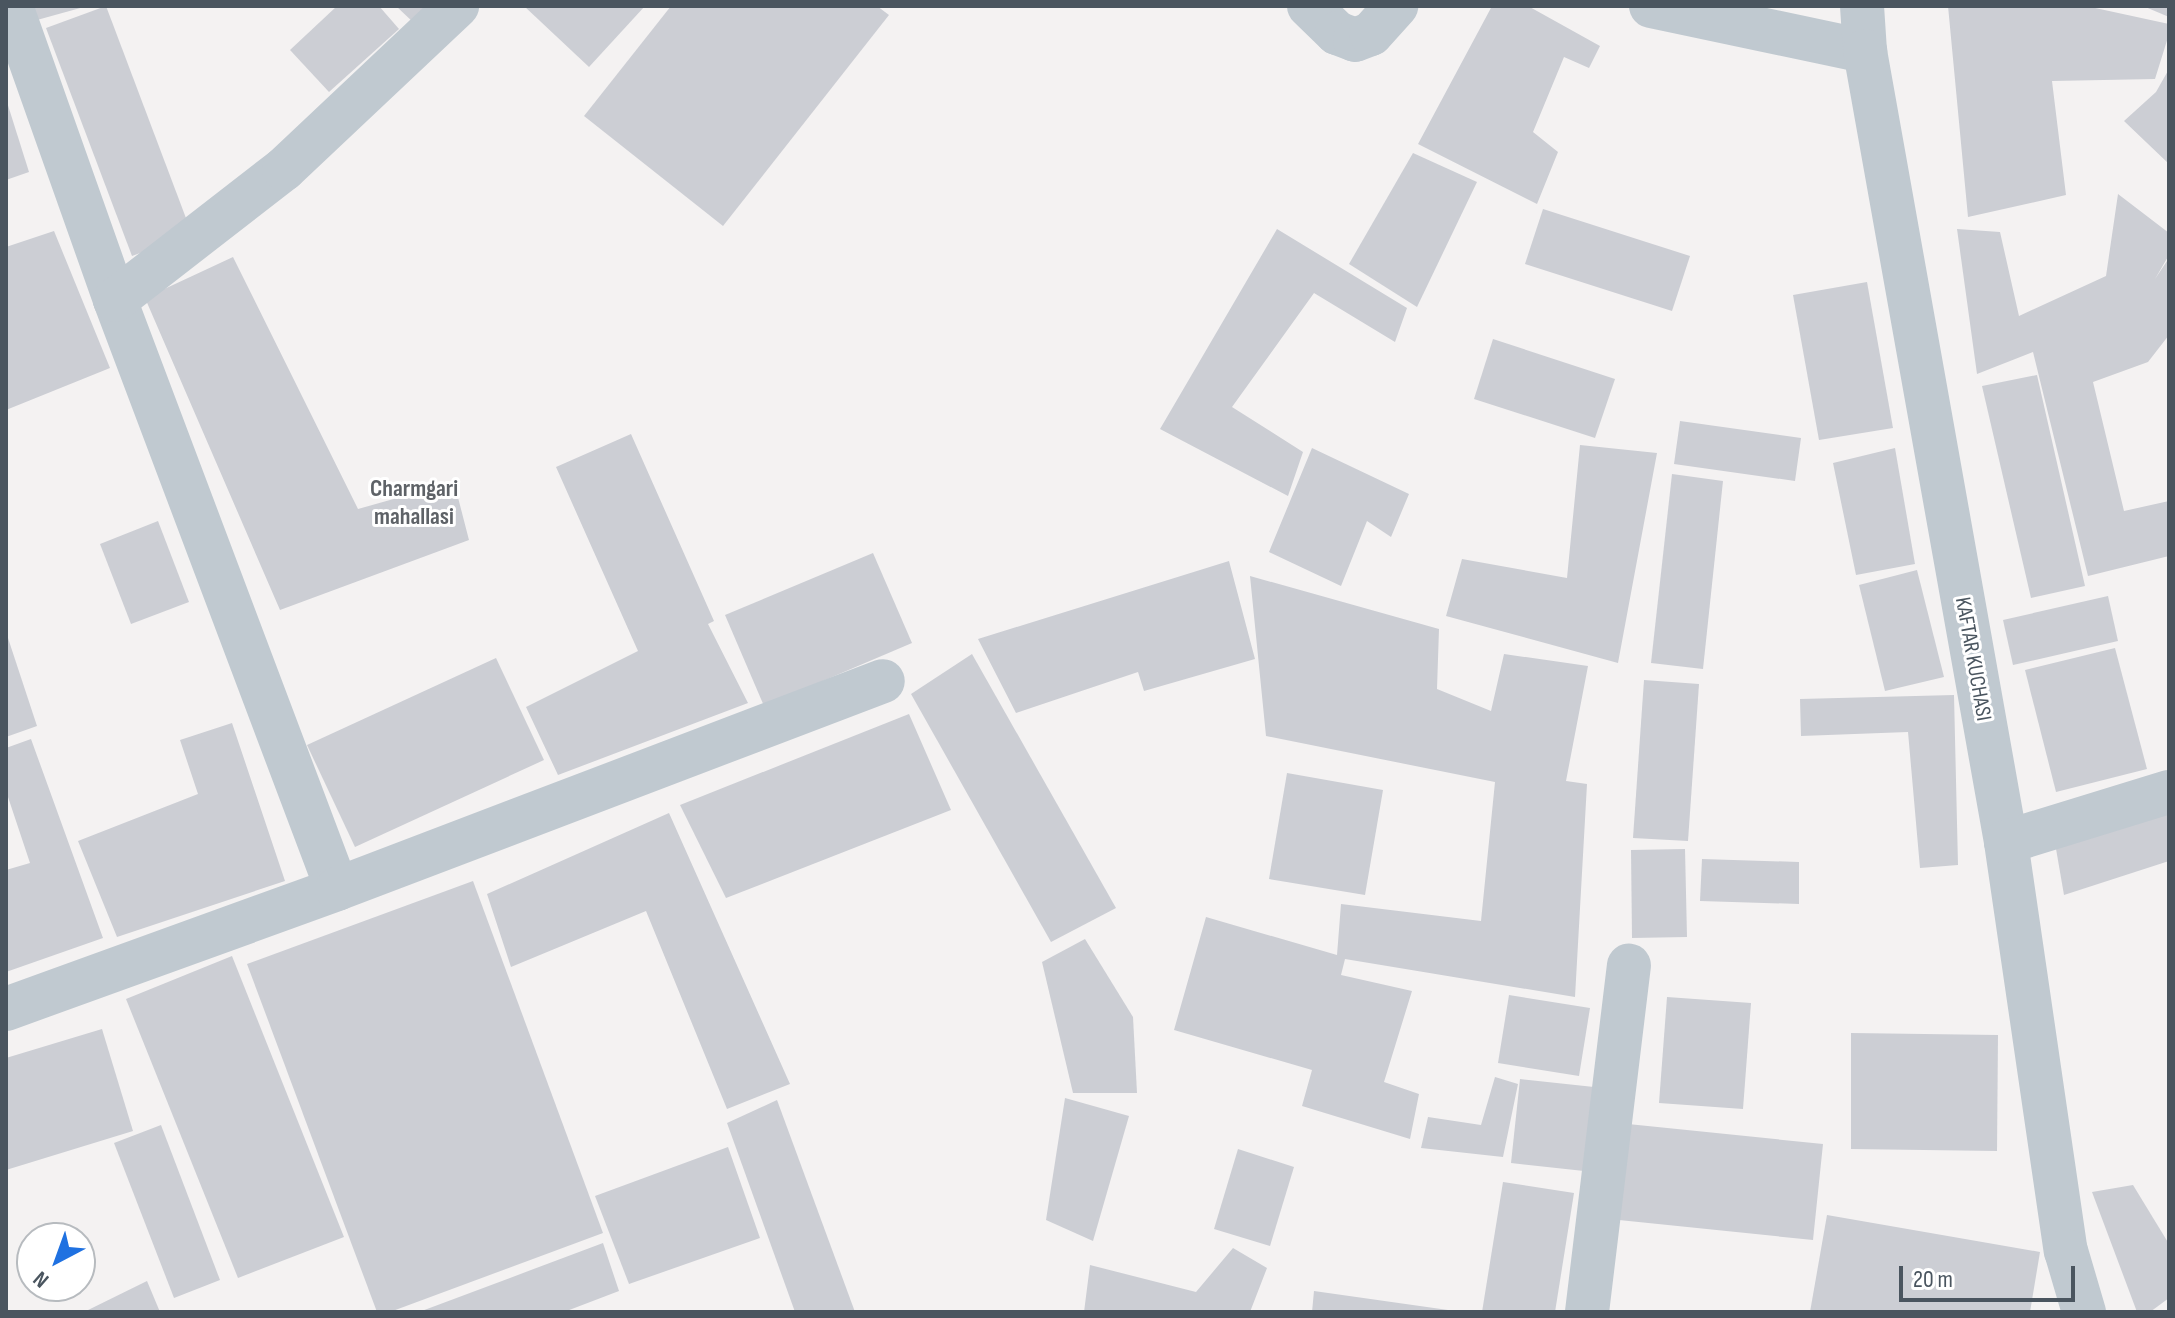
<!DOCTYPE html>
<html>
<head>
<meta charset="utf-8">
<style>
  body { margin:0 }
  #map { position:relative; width:2175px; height:1318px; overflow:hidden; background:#f4f2f2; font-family:"Sofia Sans Condensed",sans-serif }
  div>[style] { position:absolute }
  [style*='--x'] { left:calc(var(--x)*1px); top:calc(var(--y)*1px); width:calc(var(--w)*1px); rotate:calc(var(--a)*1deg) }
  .building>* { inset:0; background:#ccced4 }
  .minor>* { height:44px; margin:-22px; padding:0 22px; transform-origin:22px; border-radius:22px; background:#c0c9d0 }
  span { translate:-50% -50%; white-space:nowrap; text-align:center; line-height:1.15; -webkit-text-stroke:6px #fff; paint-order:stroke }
  .street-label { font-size:22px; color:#4a555f }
  .neighbourhood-label { font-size:24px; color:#5e6267; font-weight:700 }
  .frame { position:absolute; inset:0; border:8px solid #4a555f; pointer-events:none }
  .north { position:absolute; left:16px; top:1222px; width:80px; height:80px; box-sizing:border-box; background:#fff; border:2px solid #b7bbbf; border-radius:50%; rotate:221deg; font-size:22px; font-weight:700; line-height:32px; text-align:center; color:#4a555f }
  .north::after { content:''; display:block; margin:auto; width:28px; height:36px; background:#1f71e1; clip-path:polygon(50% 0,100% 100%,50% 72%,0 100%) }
  .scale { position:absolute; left:1899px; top:1266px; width:176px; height:36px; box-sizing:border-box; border:4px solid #4a555f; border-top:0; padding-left:10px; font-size:24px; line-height:28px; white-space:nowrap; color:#4a555f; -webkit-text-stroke:6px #fff; paint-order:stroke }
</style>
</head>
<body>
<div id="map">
  <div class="building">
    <i style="clip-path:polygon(33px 6px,84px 6px,84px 7px,37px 20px)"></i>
    <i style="clip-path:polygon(106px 6px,192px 234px,132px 256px,46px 28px)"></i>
    <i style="clip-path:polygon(337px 6px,379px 6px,399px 29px,329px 92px,290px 50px)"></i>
    <i style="clip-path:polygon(396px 6px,433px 6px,415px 24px)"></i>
    <i style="clip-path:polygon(524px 6px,645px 6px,589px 67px)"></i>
    <i style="clip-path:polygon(671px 6px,877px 6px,889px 15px,723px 226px,584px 116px)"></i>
    <i style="clip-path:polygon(1492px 6px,1528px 6px,1600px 46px,1589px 68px,1564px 57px,1533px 132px,1558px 152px,1537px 204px,1418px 144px)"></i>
    <i style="clip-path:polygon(1948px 6px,2086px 6px,2169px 24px,2169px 34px,2155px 79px,2052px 81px,2066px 195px,1968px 217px)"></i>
    <i style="clip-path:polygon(2143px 6px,2169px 6px,2169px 17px)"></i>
    <i style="clip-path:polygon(2169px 69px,2169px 164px,2124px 121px,2156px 92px)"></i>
    <i style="clip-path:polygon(6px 99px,29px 172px,6px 180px)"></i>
    <i style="clip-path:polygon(1413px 153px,1477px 182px,1417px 307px,1349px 264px)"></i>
    <i style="clip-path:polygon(2118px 194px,2169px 233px,2169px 255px,2155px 279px,2169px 258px,2169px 335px,2148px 362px,2093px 382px,2124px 511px,2169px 501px,2169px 556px,2088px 576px,2033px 352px,1977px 374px,1957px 229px,2000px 232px,2019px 316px,2106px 276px)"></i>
    <i style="clip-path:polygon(1543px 209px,1690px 256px,1672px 311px,1525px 264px)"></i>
    <i style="clip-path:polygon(1277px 229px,1407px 308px,1395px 342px,1314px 293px,1232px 407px,1303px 452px,1288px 496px,1160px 429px)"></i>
    <i style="clip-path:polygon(54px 231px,110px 368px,6px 410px,6px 247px)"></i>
    <i style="clip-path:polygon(233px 257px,358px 509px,454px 482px,469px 540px,280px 610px,145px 298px)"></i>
    <i style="clip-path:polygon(1867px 282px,1893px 428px,1819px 440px,1793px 295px)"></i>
    <i style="clip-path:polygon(1493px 339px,1615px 379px,1595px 438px,1474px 399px)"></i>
    <i style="clip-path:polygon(2037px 375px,2085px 586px,2031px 598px,1982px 386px)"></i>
    <i style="clip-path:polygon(1680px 421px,1801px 438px,1795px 481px,1674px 464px)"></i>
    <i style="clip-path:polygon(631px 434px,714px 621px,708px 624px,748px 703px,558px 775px,526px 707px,638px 651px,556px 467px)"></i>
    <i style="clip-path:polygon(1580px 445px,1657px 453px,1618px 663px,1446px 616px,1462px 559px,1567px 578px)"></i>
    <i style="clip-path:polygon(1312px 448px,1409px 494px,1391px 537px,1367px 521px,1341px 586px,1269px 552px)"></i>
    <i style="clip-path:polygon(1895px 448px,1915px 564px,1856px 575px,1833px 463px)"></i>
    <i style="clip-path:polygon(1672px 474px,1723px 481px,1703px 669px,1651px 663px)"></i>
    <i style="clip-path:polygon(158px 521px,189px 602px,131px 624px,100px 544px)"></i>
    <i style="clip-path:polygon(873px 553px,912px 643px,764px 706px,725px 615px)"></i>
    <i style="clip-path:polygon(1229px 561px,1255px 659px,1144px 691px,1138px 672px,1016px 713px,978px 639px)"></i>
    <i style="clip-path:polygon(1917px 570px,1944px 677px,1885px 691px,1859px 585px)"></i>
    <i style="clip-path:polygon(1250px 576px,1439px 629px,1437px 689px,1491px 711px,1504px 654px,1588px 666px,1566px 781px,1587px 784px,1575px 997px,1345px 959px,1341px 975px,1412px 991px,1384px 1082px,1419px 1094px,1410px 1139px,1302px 1106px,1312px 1070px,1174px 1030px,1206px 917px,1337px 955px,1341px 904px,1481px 921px,1495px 782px,1266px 736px)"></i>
    <i style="clip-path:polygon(2108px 596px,2118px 641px,2013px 665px,2003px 620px)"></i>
    <i style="clip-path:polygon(6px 632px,37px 726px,6px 737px)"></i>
    <i style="clip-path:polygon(2115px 648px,2147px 769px,2056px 792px,2025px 670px)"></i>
    <i style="clip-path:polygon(972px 654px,1116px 908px,1051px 942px,911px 694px)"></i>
    <i style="clip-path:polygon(496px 658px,544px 760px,355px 847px,307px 745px)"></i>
    <i style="clip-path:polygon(1644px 680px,1699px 684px,1688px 841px,1633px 838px)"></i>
    <i style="clip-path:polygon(1954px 695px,1958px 865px,1920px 868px,1908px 732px,1801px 736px,1800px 699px)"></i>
    <i style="clip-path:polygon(909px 714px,951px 810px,726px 898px,680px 805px)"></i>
    <i style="clip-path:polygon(232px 723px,285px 881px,117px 937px,78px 841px,198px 794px,180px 740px)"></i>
    <i style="clip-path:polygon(31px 739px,103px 938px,6px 972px,6px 870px,30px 863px,6px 791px,6px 748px)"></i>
    <i style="clip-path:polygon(1287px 773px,1383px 790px,1365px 895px,1269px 879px)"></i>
    <i style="clip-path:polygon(669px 813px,790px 1084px,727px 1109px,646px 911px,511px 967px,487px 894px)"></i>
    <i style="clip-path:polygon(2169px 813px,2169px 861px,2064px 895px,2055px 843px)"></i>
    <i style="clip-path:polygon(1685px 849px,1687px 937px,1632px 938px,1631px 850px)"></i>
    <i style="clip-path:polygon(1702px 859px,1799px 862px,1799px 904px,1700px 901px)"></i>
    <i style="clip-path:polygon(473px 881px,603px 1233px,390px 1312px,377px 1312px,247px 964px)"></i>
    <i style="clip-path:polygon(1085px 939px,1133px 1017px,1137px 1093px,1073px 1093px,1042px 962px)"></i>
    <i style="clip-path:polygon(232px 956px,344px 1237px,238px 1278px,126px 999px)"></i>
    <i style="clip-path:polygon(1509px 995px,1590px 1008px,1579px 1076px,1498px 1063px)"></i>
    <i style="clip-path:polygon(1667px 997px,1751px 1003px,1743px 1109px,1659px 1103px)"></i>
    <i style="clip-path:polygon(102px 1029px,133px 1131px,6px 1170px,6px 1058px)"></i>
    <i style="clip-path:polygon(1851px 1033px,1998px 1035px,1997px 1151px,1851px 1149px)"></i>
    <i style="clip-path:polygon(1495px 1077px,1518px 1084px,1503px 1157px,1421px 1148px,1428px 1117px,1481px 1125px)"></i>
    <i style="clip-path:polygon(1520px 1079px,1594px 1087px,1584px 1171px,1511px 1163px)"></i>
    <i style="clip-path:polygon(1065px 1098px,1129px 1116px,1093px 1241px,1046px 1220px)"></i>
    <i style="clip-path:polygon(777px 1100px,855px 1312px,795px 1312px,727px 1123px)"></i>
    <i style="clip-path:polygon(1628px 1124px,1823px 1144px,1813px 1240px,1619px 1220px)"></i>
    <i style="clip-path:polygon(161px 1125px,220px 1280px,174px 1298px,114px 1143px)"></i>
    <i style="clip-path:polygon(728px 1147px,760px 1238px,629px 1284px,595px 1196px)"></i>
    <i style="clip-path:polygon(1238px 1149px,1294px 1167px,1270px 1246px,1214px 1229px)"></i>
    <i style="clip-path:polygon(1503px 1182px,1574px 1193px,1555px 1312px,1482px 1312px)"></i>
    <i style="clip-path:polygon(2133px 1185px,2169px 1244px,2169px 1298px,2150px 1312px,2137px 1312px,2092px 1192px)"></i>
    <i style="clip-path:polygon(1827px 1215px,2040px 1252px,2030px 1312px,1810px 1312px)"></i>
    <i style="clip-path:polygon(603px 1243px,619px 1291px,564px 1312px,419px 1312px)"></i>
    <i style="clip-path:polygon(1233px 1248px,1267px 1268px,1250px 1312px,1084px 1312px,1090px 1265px,1196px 1292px)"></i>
    <i style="clip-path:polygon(147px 1281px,160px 1312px,84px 1312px)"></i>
    <i style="clip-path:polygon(1314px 1291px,1448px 1310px,1448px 1312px,1312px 1312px)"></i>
  </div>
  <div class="minor">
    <i style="--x:11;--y:6;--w:312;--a:70.5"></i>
    <i style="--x:115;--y:300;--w:629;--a:69.35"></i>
    <i style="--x:1309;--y:6;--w:39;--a:44"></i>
    <i style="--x:1337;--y:33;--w:19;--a:21"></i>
    <i style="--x:1355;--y:40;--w:17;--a:-21"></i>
    <i style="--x:1371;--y:34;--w:38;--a:-48"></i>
    <i style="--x:1651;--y:6;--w:219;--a:11.9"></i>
    <i style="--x:1862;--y:6;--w:45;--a:86.2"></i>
    <i style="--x:1865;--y:51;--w:803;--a:79.89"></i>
    <i style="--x:2006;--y:842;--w:413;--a:81.7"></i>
    <i style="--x:2066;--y:1251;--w:64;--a:73.6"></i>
    <i style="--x:115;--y:300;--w:214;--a:-37.8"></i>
    <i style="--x:284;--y:169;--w:238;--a:-43.3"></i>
    <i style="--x:2006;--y:842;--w:170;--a:-17.1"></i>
    <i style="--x:6;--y:1009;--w:352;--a:-19.9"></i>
    <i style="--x:337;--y:889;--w:584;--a:-20.85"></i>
    <i style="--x:1587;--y:1312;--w:349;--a:-83.1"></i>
  </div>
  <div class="street-label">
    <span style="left:1973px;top:659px;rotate:80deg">KAFTAR KUCHASI</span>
  </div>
  <div class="neighbourhood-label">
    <span style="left:414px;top:503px">Charmgari<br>mahallasi</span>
  </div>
  <div class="frame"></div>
  <div class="north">N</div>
  <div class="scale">20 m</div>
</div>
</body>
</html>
